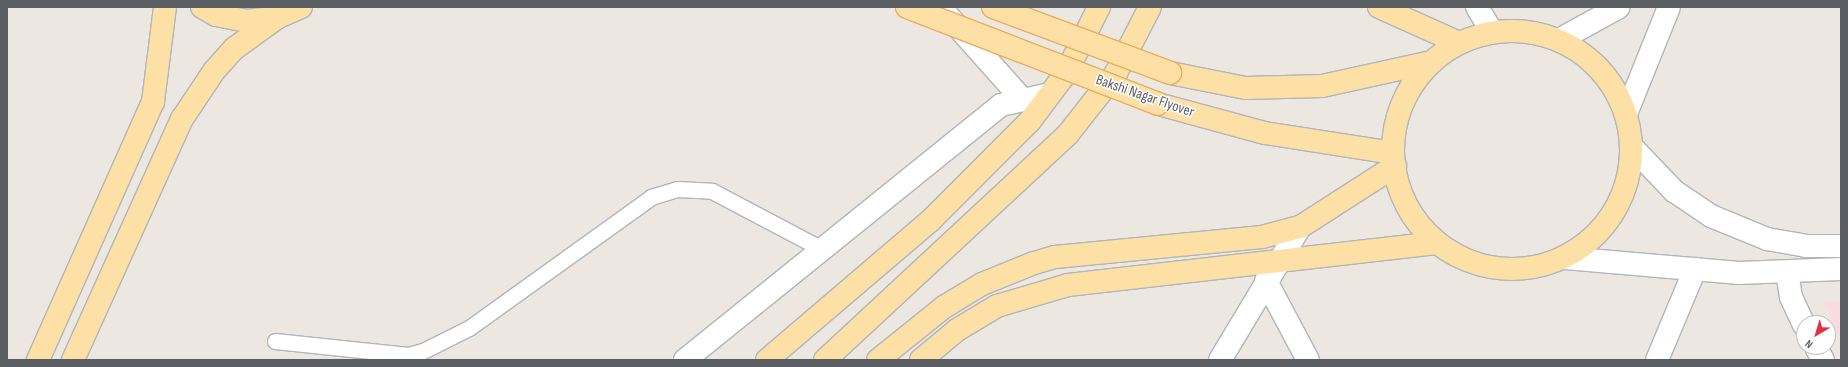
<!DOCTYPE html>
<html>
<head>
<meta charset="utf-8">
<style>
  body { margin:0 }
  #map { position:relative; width:1848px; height:367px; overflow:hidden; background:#ece8e1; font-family:"Sofia Sans Condensed",sans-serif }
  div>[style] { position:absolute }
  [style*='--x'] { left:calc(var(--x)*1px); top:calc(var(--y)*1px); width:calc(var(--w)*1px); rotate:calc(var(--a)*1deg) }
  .medical>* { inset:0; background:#fadcdf }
  .roads { filter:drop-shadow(1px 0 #b2b5b8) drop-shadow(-1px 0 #b2b5b8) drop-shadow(0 1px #b2b5b8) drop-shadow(0 -1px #b2b5b8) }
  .service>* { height:15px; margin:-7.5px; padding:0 7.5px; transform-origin:7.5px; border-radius:7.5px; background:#fff }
  .minor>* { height:22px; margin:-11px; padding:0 11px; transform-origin:11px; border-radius:11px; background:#fff }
  .tertiary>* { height:22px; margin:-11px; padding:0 11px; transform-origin:11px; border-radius:11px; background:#fff }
  .secondary>* { height:22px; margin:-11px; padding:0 11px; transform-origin:11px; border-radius:11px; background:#fff }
  .primary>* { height:22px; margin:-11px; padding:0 11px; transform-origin:11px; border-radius:11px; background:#fce0a6 }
  .primary>.ring { margin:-11px; padding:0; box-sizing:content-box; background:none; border:22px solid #fce0a6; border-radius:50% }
  .bridges { filter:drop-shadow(1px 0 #ecac5a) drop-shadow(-1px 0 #ecac5a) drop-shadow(0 1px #ecac5a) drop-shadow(0 -1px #ecac5a) }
  .primary-bridge>* { height:22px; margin:-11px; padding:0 11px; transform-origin:11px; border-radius:11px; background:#fce0a6 }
  span { translate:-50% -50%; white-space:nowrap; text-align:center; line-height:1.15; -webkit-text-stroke:3px #fff; paint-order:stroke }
  .street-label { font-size:15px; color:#5a5e62 }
  .frame { position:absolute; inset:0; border:8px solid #5a5e62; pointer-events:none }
  .north { position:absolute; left:1796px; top:315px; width:40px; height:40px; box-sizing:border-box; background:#fff; border:1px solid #bdbfc0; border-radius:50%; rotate:218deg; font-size:11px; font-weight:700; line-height:16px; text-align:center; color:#5a5e62 }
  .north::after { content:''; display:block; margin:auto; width:14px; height:18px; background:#e3313f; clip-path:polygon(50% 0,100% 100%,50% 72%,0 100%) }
</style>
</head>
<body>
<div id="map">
  <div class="medical">
    <i style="clip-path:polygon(1825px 302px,1841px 302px,1841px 344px)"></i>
  </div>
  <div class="roads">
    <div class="service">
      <i style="--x:275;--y:341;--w:134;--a:6"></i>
      <i style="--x:408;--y:355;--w:16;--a:-15"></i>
      <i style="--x:423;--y:351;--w:51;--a:-26.6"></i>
      <i style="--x:469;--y:328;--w:224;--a:-35.7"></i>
      <i style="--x:651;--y:197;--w:27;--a:-17"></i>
      <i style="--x:677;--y:189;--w:35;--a:3"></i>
      <i style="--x:712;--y:191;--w:124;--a:27.8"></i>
    </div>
    <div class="minor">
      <i style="--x:940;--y:7;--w:123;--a:48.3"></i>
      <i style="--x:1559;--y:40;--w:68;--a:-28.8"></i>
      <i style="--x:1626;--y:114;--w:115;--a:-68.1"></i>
      <i style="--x:1787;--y:272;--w:25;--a:81"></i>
      <i style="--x:1791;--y:297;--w:31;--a:65"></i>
      <i style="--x:1266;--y:281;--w:89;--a:62"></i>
      <i style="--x:1816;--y:347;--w:15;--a:62"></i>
      <i style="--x:685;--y:360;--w:406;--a:-38.9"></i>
      <i style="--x:1001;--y:105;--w:50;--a:-12.7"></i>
      <i style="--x:1220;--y:360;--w:155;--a:-59"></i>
      <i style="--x:1657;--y:360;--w:99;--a:-67.3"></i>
    </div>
    <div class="tertiary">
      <i style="--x:1477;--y:7;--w:29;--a:59"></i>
    </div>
    <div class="secondary">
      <i style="--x:1632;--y:147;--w:61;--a:46.3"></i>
      <i style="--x:1674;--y:191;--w:45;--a:34"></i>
      <i style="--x:1711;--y:216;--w:61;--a:22.3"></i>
      <i style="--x:1767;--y:239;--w:40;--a:10"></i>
      <i style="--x:1806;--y:246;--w:35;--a:0"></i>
      <i style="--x:1565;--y:258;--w:175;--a:4.9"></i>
      <i style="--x:1739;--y:273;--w:102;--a:-2.2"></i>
    </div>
    <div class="primary">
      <i style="--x:202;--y:7;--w:16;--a:30"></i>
      <i style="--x:216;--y:15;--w:32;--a:11"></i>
      <i style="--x:247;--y:21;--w:31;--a:-7"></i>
      <i style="--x:278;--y:17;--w:25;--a:-23"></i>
      <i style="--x:1379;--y:7;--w:88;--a:24.2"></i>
      <i class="ring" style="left:1393px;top:31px;width:216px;height:216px"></i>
      <i style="--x:1170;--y:73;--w:77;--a:11.2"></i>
      <i style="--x:1246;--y:88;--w:76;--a:-1.5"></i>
      <i style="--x:1322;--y:86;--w:112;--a:-12.4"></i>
      <i style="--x:1158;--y:104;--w:111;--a:15.2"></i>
      <i style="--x:1265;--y:133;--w:129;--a:8.9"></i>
      <i style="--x:38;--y:360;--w:282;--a:-66"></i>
      <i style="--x:153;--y:102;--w:96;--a:-82.8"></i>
      <i style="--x:73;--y:360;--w:265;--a:-65.7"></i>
      <i style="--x:182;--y:119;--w:58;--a:-56.3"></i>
      <i style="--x:214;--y:71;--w:31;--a:-48"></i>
      <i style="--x:235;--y:48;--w:53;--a:-35.8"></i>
      <i style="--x:767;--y:360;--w:214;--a:-40.5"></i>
      <i style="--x:930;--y:221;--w:141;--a:-45"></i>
      <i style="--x:1030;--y:121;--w:60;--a:-53.1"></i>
      <i style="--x:1066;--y:73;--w:74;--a:-63.4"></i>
      <i style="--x:825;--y:360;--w:332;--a:-42.9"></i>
      <i style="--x:1068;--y:134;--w:78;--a:-51.8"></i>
      <i style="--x:1116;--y:73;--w:74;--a:-62.7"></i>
      <i style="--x:878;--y:360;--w:85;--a:-38.8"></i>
      <i style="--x:944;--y:307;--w:44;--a:-31.2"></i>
      <i style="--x:982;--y:284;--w:56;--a:-22"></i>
      <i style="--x:1034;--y:263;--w:22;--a:-16"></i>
      <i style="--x:1055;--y:257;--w:208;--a:-5.5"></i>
      <i style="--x:1262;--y:237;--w:39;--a:-15"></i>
      <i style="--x:1300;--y:227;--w:113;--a:-32.7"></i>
      <i style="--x:921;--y:360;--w:47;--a:-39.8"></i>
      <i style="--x:957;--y:330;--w:47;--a:-31"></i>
      <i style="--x:997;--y:306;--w:74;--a:-16.5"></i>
      <i style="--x:1068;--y:285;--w:371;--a:-6.5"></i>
    </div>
  </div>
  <div class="bridges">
    <div class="primary-bridge">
      <i style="--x:907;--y:7;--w:269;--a:21.1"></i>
      <i style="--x:993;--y:7;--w:189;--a:20.4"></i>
    </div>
  </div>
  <div class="street-label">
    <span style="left:1145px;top:96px;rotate:19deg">Bakshi Nagar Flyover</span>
  </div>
  <div class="frame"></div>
  <div class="north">N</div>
</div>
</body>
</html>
